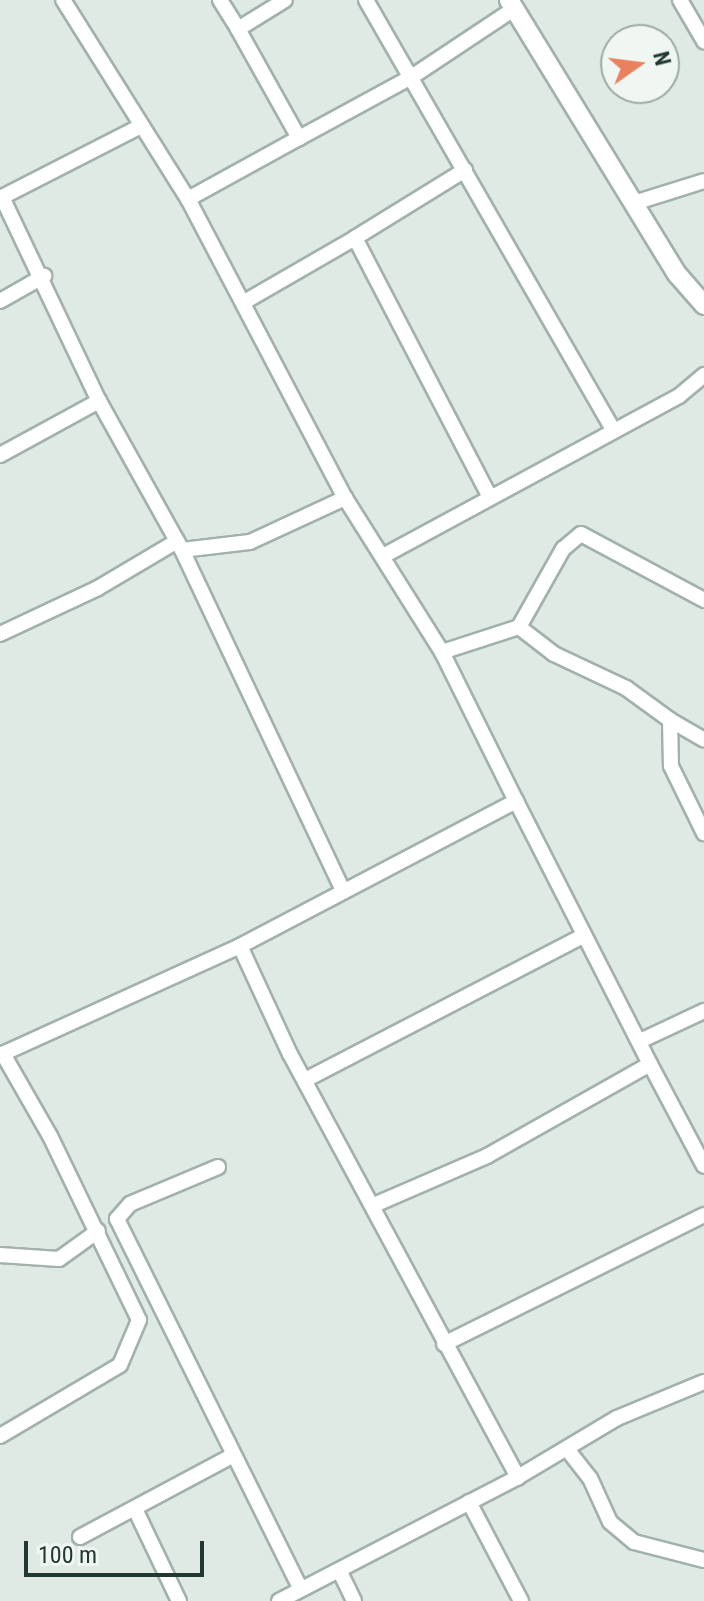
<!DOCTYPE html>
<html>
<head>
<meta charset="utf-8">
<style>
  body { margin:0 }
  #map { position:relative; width:704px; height:1601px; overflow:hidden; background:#dfeae5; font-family:"Roboto Condensed",sans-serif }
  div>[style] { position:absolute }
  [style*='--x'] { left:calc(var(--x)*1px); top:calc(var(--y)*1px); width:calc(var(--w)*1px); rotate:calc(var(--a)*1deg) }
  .roads { filter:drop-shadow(2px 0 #a2b1ac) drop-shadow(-2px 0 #a2b1ac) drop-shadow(0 2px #a2b1ac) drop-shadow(0 -2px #a2b1ac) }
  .minor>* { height:14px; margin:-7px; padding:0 7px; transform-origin:7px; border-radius:7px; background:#fff }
  .tertiary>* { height:18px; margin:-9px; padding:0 9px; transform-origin:9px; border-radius:9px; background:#fff }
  span { translate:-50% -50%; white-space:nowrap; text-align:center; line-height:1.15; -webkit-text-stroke:7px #f0f7f3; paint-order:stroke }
  .north { position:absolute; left:600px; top:24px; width:80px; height:80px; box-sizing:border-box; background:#f0f7f3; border:2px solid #9daba6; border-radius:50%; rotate:76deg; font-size:22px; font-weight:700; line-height:32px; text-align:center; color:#213932 }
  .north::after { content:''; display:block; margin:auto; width:28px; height:36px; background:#e9805e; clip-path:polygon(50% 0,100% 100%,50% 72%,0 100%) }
  .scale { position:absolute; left:24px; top:1541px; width:180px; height:36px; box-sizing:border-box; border:4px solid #213932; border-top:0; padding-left:10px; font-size:24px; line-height:28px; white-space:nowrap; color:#213932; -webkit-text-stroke:6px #f0f7f3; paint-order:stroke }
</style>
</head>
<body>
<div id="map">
  <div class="roads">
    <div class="minor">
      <i style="--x:220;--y:0;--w:34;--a:58"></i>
      <i style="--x:238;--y:29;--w:55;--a:-31.7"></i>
      <i style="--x:366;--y:0;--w:495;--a:60.1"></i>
      <i style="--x:680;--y:0;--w:48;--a:59.7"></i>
      <i style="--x:238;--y:29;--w:125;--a:60.8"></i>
      <i style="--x:299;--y:138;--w:130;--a:-28.5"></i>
      <i style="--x:413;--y:76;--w:121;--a:-33.6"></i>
      <i style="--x:141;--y:126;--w:156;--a:152.9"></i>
      <i style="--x:2;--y:197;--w:226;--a:64.6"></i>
      <i style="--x:99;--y:401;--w:171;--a:60.9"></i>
      <i style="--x:182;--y:550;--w:374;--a:64.7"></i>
      <i style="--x:465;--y:170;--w:129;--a:148.3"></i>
      <i style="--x:355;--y:238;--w:292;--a:62.5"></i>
      <i style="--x:188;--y:199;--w:127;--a:-28.8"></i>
      <i style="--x:634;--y:203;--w:73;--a:-17.4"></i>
      <i style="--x:0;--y:301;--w:51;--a:-29.6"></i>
      <i style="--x:246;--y:301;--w:126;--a:-30"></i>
      <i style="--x:0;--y:455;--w:113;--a:-28.6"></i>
      <i style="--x:182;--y:550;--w:68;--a:-6.7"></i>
      <i style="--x:250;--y:542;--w:105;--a:-24.9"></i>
      <i style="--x:385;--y:555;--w:334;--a:-28.4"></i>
      <i style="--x:679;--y:396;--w:33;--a:-40"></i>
      <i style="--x:519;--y:627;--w:44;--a:37.6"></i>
      <i style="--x:554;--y:654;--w:80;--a:25.3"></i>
      <i style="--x:626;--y:688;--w:54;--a:36"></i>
      <i style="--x:670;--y:720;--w:46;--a:88.8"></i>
      <i style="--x:671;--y:766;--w:75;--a:63.8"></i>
      <i style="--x:519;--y:627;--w:90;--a:-60.6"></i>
      <i style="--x:563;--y:549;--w:23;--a:-40"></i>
      <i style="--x:581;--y:534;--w:140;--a:28.2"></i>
      <i style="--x:0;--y:634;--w:108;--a:-25.1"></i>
      <i style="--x:98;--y:588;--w:92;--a:-30.7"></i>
      <i style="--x:442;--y:652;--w:81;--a:-18"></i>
      <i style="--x:670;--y:720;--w:39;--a:30"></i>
      <i style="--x:240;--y:946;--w:119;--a:65.2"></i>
      <i style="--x:290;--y:1054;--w:481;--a:61.7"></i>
      <i style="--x:640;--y:1041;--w:71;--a:-25.1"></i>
      <i style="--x:0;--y:1055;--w:264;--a:-24.4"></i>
      <i style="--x:240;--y:946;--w:312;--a:-27.7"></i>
      <i style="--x:516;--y:801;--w:166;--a:-116.4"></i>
      <i style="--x:442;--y:652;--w:182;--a:-122.2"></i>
      <i style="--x:345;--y:498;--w:338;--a:-117.7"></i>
      <i style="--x:188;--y:199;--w:235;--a:-122.1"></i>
      <i style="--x:650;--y:1064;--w:115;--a:62.1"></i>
      <i style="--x:305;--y:1080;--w:313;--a:-27.4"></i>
      <i style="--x:218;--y:1167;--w:95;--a:157.2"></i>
      <i style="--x:130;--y:1204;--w:20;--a:131"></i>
      <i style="--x:117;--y:1219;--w:413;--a:63.6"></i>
      <i style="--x:374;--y:1205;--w:123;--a:-23.4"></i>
      <i style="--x:487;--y:1156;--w:187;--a:-29.4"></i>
      <i style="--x:650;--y:1064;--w:295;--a:-117"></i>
      <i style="--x:0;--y:1255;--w:59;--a:3.9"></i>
      <i style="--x:59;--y:1259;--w:48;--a:-35.7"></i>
      <i style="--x:444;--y:1344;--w:290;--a:-26.4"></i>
      <i style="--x:0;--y:1436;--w:139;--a:-30.6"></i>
      <i style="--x:120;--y:1365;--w:49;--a:-67.1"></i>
      <i style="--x:139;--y:1320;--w:204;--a:-115.8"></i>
      <i style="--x:50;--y:1136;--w:95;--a:-119.8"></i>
      <i style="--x:567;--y:1449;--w:37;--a:52"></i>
      <i style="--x:590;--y:1478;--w:48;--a:65.6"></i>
      <i style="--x:610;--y:1522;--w:31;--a:40"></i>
      <i style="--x:634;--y:1542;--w:72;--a:14.4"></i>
      <i style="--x:469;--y:1502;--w:112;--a:62.3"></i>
      <i style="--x:136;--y:1511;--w:100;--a:64.5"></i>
      <i style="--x:80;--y:1537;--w:172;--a:-28.1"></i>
      <i style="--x:340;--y:1572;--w:32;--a:64"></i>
      <i style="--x:279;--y:1601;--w:269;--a:-27.4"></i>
      <i style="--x:518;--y:1477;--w:115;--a:-30.8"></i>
      <i style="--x:617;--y:1418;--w:94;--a:-22.5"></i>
    </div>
    <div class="tertiary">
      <i style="--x:509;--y:0;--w:321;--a:58.5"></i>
      <i style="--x:677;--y:274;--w:41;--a:48.9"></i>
    </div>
  </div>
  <div class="north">N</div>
  <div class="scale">100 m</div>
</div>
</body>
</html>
